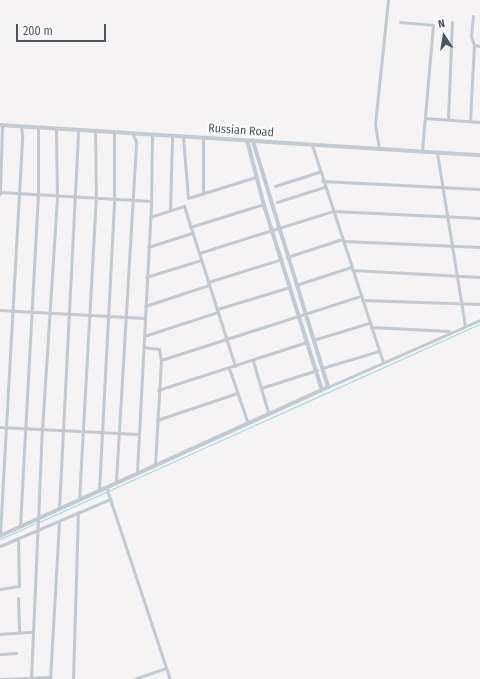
<!DOCTYPE html>
<html>
<head>
<meta charset="utf-8">
<style>
  body { margin:0 }
  #map { position:relative; width:480px; height:679px; overflow:hidden; background:#f5f3f3; font-family:"Fira Sans Condensed",sans-serif }
  div>[style] { position:absolute }
  [style*='--x'] { left:calc(var(--x)*1px); top:calc(var(--y)*1px); width:calc(var(--w)*1px); rotate:calc(var(--a)*1deg) }
  .stream>* { height:1px; margin:-0.5px; padding:0 0.5px; transform-origin:0.5px; border-radius:0.5px; background:#90daee }
  .minor>* { height:3px; margin:-1.5px; padding:0 1.5px; transform-origin:1.5px; border-radius:1.5px; background:#c1cad2 }
  .tertiary>* { height:3.5px; margin:-1.75px; padding:0 1.75px; transform-origin:1.75px; border-radius:1.75px; background:#c1cad2 }
  .secondary>* { height:4px; margin:-2px; padding:0 2px; transform-origin:2px; border-radius:2px; background:#c1cbd6 }
  span { translate:-50% -50%; white-space:nowrap; text-align:center; line-height:1.15; -webkit-text-stroke:4px #fff; paint-order:stroke }
  .street-label { font-size:12px; color:#4a5661 }
  .north { position:absolute; left:424px; top:16px; width:40px; height:40px; -webkit-text-stroke:3px #fff; paint-order:stroke; rotate:348deg; font-size:11px; font-weight:700; line-height:16px; text-align:center; color:#4a5661 }
  .north::after { content:''; display:block; margin:auto; width:14px; height:18px; background:#4a5661; clip-path:polygon(50% 0,100% 100%,50% 72%,0 100%) }
  .scale { position:absolute; left:16px; top:24px; width:90px; height:18px; box-sizing:border-box; border:2px solid #4a5661; border-top:0; padding-left:5px; font-size:12px; line-height:14px; white-space:nowrap; color:#4a5661; -webkit-text-stroke:3px #fff; paint-order:stroke }
</style>
</head>
<body>
<div id="map">
  <div class="stream">
    <i style="--x:39;--y:522;--w:483;--a:-24.2"></i>
    <i style="--x:0;--y:539;--w:39;--a:-24"></i>
  </div>
  <div class="minor">
    <i style="--x:473;--y:16;--w:20;--a:96"></i>
    <i style="--x:471;--y:36;--w:9;--a:72"></i>
    <i style="--x:474;--y:45;--w:6;--a:9"></i>
    <i style="--x:400;--y:22;--w:33;--a:5"></i>
    <i style="--x:433;--y:25;--w:127;--a:95"></i>
    <i style="--x:425;--y:118;--w:55;--a:4.2"></i>
    <i style="--x:448;--y:120;--w:98;--a:-87.7"></i>
    <i style="--x:470;--y:121;--w:76;--a:-87"></i>
    <i style="--x:183;--y:137;--w:61;--a:85.3"></i>
    <i style="--x:188;--y:198;--w:71;--a:-17.2"></i>
    <i style="--x:203;--y:139;--w:55;--a:90"></i>
    <i style="--x:312;--y:145;--w:228;--a:71.9"></i>
    <i style="--x:379;--y:149;--w:25;--a:-99"></i>
    <i style="--x:375;--y:124;--w:125;--a:-84"></i>
    <i style="--x:437;--y:153;--w:174;--a:80.8"></i>
    <i style="--x:322;--y:181;--w:158;--a:2.9"></i>
    <i style="--x:275;--y:186;--w:46;--a:-17.7"></i>
    <i style="--x:0;--y:192;--w:151;--a:3.4"></i>
    <i style="--x:0;--y:194;--w:69;--a:-88.3"></i>
    <i style="--x:277;--y:202;--w:49;--a:-17.7"></i>
    <i style="--x:170;--y:210;--w:73;--a:-88.4"></i>
    <i style="--x:150;--y:217;--w:36;--a:-18"></i>
    <i style="--x:184;--y:206;--w:168;--a:72.3"></i>
    <i style="--x:190;--y:227;--w:77;--a:-17.3"></i>
    <i style="--x:343;--y:241;--w:137;--a:2.5"></i>
    <i style="--x:148;--y:247;--w:46;--a:-17.7"></i>
    <i style="--x:199;--y:253;--w:140;--a:-17.4"></i>
    <i style="--x:333;--y:211;--w:147;--a:2.7"></i>
    <i style="--x:287;--y:257;--w:58;--a:-18.1"></i>
    <i style="--x:352;--y:270;--w:128;--a:3.1"></i>
    <i style="--x:146;--y:277;--w:58;--a:-17.2"></i>
    <i style="--x:208;--y:282;--w:77;--a:-17.3"></i>
    <i style="--x:296;--y:285;--w:58;--a:-18.1"></i>
    <i style="--x:362;--y:300;--w:118;--a:1.9"></i>
    <i style="--x:145;--y:306;--w:67;--a:-18.2"></i>
    <i style="--x:217;--y:309;--w:76;--a:-16.8"></i>
    <i style="--x:0;--y:310;--w:145;--a:3.2"></i>
    <i style="--x:371;--y:327;--w:78;--a:2.9"></i>
    <i style="--x:144;--y:336;--w:78;--a:-18"></i>
    <i style="--x:313;--y:340;--w:59;--a:-16.9"></i>
    <i style="--x:143;--y:347;--w:16;--a:7"></i>
    <i style="--x:159;--y:349;--w:11;--a:80"></i>
    <i style="--x:161;--y:360;--w:104;--a:93.3"></i>
    <i style="--x:161;--y:360;--w:209;--a:-17.8"></i>
    <i style="--x:253;--y:361;--w:53;--a:73.6"></i>
    <i style="--x:229;--y:368;--w:56;--a:71.2"></i>
    <i style="--x:322;--y:368;--w:59;--a:-16.6"></i>
    <i style="--x:328;--y:387;--w:166;--a:-23.8"></i>
    <i style="--x:261;--y:388;--w:59;--a:-17.8"></i>
    <i style="--x:158;--y:390;--w:157;--a:-17.9"></i>
    <i style="--x:157;--y:420;--w:84;--a:-18.6"></i>
    <i style="--x:0;--y:427;--w:138;--a:2.9"></i>
    <i style="--x:137;--y:472;--w:271;--a:-87"></i>
    <i style="--x:151;--y:201;--w:66;--a:-89.1"></i>
    <i style="--x:116;--y:481;--w:340;--a:-86.6"></i>
    <i style="--x:136;--y:142;--w:9;--a:-111"></i>
    <i style="--x:106;--y:487;--w:202;--a:71.6"></i>
    <i style="--x:99;--y:490;--w:291;--a:-87"></i>
    <i style="--x:114;--y:199;--w:66;--a:-90"></i>
    <i style="--x:79;--y:500;--w:301;--a:-86.8"></i>
    <i style="--x:96;--y:199;--w:68;--a:-90.8"></i>
    <i style="--x:59;--y:509;--w:379;--a:-87.1"></i>
    <i style="--x:20;--y:526;--w:332;--a:-86.9"></i>
    <i style="--x:38;--y:194;--w:66;--a:-90"></i>
    <i style="--x:0;--y:534;--w:400;--a:-86.8"></i>
    <i style="--x:22;--y:135;--w:9;--a:-96"></i>
    <i style="--x:0;--y:546;--w:120;--a:-23.1"></i>
    <i style="--x:0;--y:589;--w:19;--a:-9"></i>
    <i style="--x:19;--y:586;--w:48;--a:-91.2"></i>
    <i style="--x:18;--y:598;--w:35;--a:88"></i>
    <i style="--x:0;--y:634;--w:32;--a:-4"></i>
    <i style="--x:0;--y:654;--w:16;--a:-4"></i>
    <i style="--x:0;--y:679;--w:50;--a:-2.3"></i>
    <i style="--x:31;--y:679;--w:249;--a:-87.5"></i>
    <i style="--x:42;--y:430;--w:235;--a:-86.3"></i>
    <i style="--x:57;--y:195;--w:66;--a:-90.9"></i>
    <i style="--x:50;--y:679;--w:158;--a:-86.7"></i>
    <i style="--x:73;--y:679;--w:167;--a:-88.3"></i>
    <i style="--x:134;--y:679;--w:34;--a:-19"></i>
  </div>
  <div class="tertiary">
    <i style="--x:248;--y:142;--w:64;--a:75.5"></i>
    <i style="--x:264;--y:204;--w:194;--a:72.6"></i>
    <i style="--x:0;--y:536;--w:360;--a:-24.4"></i>
    <i style="--x:328;--y:387;--w:256;--a:-107"></i>
  </div>
  <div class="secondary">
    <i style="--x:0;--y:125;--w:481;--a:3.6"></i>
  </div>
  <div class="street-label">
    <span style="left:241px;top:131px;rotate:4deg">Russian Road</span>
  </div>
  <div class="north">N</div>
  <div class="scale">200 m</div>
</div>
</body>
</html>
